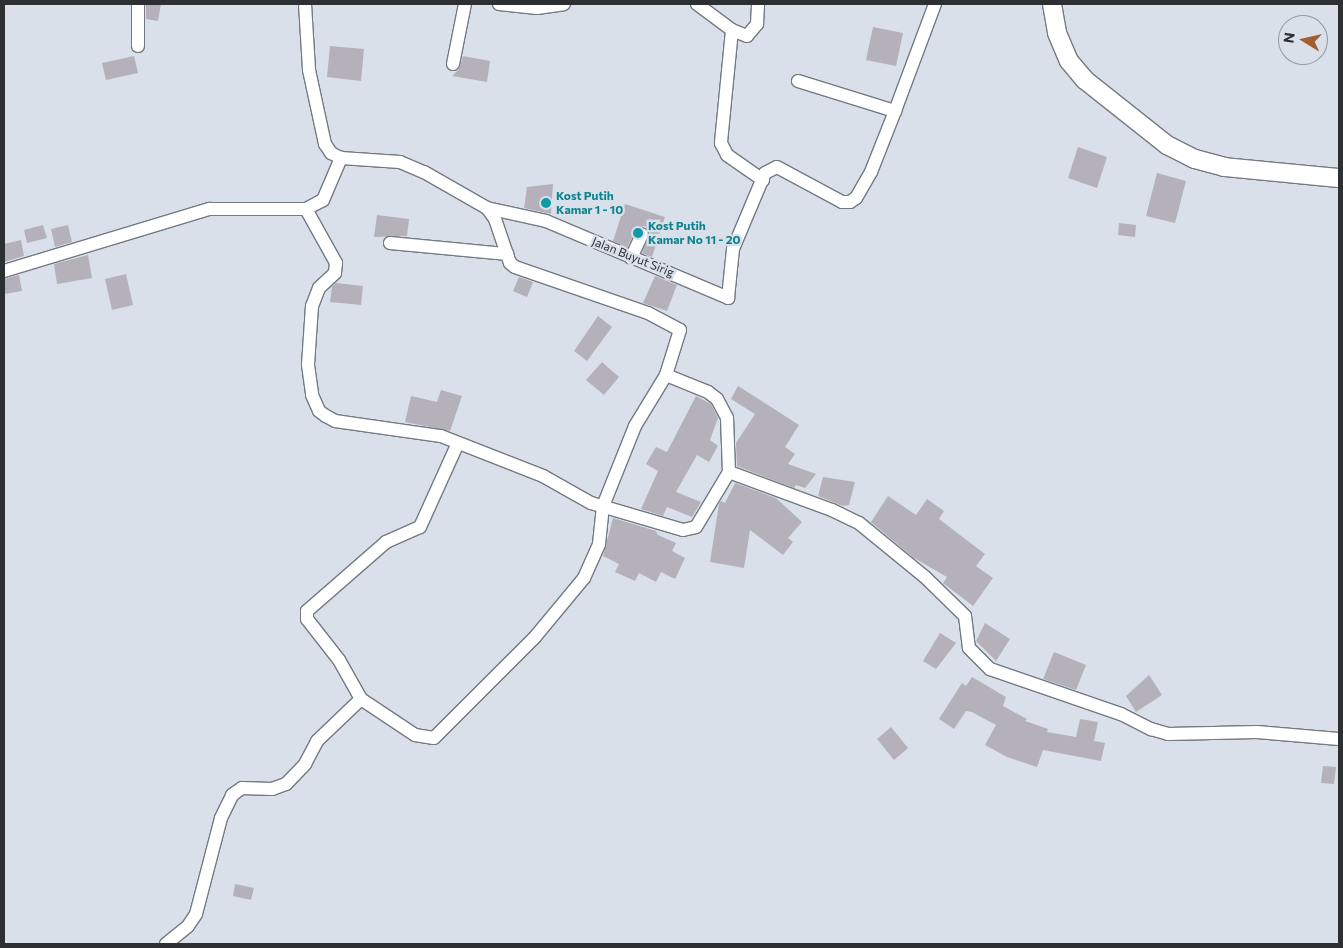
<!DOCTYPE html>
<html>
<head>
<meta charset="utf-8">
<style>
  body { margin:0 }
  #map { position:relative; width:1343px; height:948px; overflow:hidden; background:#d9e0e9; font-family:Commissioner,sans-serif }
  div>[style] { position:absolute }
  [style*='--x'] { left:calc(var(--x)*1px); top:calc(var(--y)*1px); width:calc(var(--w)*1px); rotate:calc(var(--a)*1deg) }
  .building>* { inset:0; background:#b4b1bb }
  .roads { filter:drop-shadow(1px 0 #737a82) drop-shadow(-1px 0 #737a82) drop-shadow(0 1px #737a82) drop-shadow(0 -1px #737a82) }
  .street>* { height:12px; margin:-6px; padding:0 6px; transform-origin:6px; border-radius:6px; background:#fff }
  .secondary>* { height:18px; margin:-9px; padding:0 9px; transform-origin:9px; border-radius:9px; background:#fff }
  .dots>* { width:14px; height:14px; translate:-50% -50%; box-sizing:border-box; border:2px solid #d9e0e9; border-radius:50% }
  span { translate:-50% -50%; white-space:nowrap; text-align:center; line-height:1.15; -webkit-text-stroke:4.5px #d9e0e9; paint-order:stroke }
  .culture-label { font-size:12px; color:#0d838f; font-weight:700 }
  .left { translate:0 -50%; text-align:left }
  .street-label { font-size:12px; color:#2d3033 }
  .frame { position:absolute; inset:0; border:5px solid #2d3033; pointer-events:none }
  .north { position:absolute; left:1278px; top:15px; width:50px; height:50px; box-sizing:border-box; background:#d9e0e9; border:1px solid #949aa0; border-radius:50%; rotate:279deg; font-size:14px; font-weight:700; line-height:20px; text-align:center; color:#2d3033 }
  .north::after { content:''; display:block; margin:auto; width:18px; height:22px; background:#a25e2e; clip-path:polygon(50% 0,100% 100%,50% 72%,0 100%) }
</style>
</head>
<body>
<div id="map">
  <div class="building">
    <i style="clip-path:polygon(146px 4px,161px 4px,158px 21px,146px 19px)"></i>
    <i style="clip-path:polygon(873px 27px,903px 33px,896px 66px,866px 60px)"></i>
    <i style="clip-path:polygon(330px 46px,364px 49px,361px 81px,327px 77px)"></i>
    <i style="clip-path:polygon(134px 56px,138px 73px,106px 80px,102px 63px)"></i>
    <i style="clip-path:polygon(463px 56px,490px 61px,487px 82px,452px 76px,459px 69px)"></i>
    <i style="clip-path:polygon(1078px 147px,1107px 157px,1097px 188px,1068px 178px)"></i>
    <i style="clip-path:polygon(1157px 173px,1186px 181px,1175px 223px,1146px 216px)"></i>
    <i style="clip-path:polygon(553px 184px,551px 214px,524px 208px,527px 187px)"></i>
    <i style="clip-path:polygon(625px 204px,665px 217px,652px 257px,642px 253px,650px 234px,645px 226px,637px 228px,627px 247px,613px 241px)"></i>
    <i style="clip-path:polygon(377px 215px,409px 219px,407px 236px,374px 237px)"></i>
    <i style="clip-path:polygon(1119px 223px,1136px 225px,1135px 237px,1118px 235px)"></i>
    <i style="clip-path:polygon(43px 225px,47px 238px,27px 243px,24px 230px)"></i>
    <i style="clip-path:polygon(68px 225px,72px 242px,55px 247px,51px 229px)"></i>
    <i style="clip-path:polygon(21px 240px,24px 256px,4px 262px,4px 244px)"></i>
    <i style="clip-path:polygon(88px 255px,92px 278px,57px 284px,54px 264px)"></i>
    <i style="clip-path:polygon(126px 274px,133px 305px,112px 310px,105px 279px)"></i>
    <i style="clip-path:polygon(19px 275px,22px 291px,4px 294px,4px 279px)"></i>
    <i style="clip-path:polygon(655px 276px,677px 285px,667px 311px,643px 303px)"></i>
    <i style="clip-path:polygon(519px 277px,533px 282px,527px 297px,513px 291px)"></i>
    <i style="clip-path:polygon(336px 283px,363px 286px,361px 305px,330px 302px,332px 287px)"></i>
    <i style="clip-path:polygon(598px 316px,612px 327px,587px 361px,574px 351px)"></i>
    <i style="clip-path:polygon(602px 362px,619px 377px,604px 395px,586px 380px)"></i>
    <i style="clip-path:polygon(738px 386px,799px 425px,785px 447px,795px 454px,788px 464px,816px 474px,805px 488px,796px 485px,794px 488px,737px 466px,736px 443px,755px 414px,731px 399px)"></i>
    <i style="clip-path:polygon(441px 390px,462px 396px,450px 431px,405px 422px,411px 396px,437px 402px)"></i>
    <i style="clip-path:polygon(696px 396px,711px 404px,718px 418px,710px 440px,718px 446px,709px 462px,697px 455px,676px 492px,701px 502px,692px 517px,667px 507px,663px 516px,641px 509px,658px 471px,646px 464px,656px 447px,667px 452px)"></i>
    <i style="clip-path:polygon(823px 477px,855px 482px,849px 505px,843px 506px,818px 496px)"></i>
    <i style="clip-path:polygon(735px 483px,776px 498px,802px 522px,788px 538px,793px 542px,783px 555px,750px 530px,744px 568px,710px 562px,719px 504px,721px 501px,725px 503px)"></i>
    <i style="clip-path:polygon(888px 496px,916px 515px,927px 499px,944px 511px,939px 519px,985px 554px,976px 566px,993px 578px,973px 606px,943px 583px,947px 577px,914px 558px,871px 522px)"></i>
    <i style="clip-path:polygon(613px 518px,656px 531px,658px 535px,676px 543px,672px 551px,685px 558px,675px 579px,661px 572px,656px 582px,639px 573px,635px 581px,615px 572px,619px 564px,603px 556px)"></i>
    <i style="clip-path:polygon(985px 623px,1010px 639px,996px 661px,976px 641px)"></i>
    <i style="clip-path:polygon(940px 633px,956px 643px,936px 669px,923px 661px)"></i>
    <i style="clip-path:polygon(1054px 652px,1086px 665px,1076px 690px,1043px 679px)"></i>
    <i style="clip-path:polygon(1149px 675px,1162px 695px,1136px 712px,1126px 696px)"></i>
    <i style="clip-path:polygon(972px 677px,1006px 697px,1003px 706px,1027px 719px,1025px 721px,1048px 729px,1047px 732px,1076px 737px,1080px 719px,1098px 722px,1094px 741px,1105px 743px,1101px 761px,1043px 750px,1037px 767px,1007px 757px,985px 745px,996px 725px,972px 712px,966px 711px,954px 729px,939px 719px,962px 683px,966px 686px)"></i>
    <i style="clip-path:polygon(891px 727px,908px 748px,894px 760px,877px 739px)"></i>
    <i style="clip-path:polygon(1323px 766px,1336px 767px,1334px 784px,1321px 783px)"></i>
    <i style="clip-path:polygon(235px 884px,254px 888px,251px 900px,233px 896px)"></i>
  </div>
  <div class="roads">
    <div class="street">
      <i style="--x:138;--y:4;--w:42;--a:90"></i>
      <i style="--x:305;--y:4;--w:66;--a:86.5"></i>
      <i style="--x:309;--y:70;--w:76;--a:77.8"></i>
      <i style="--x:325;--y:144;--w:11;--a:56"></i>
      <i style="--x:331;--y:153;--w:11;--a:27"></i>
      <i style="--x:341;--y:158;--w:59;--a:3.9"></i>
      <i style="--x:400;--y:162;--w:26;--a:23"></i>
      <i style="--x:424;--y:172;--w:73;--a:29.7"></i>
      <i style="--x:487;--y:208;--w:14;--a:54"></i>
      <i style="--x:495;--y:219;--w:46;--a:71.2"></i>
      <i style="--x:510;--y:263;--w:6;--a:39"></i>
      <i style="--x:515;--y:267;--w:141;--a:19.1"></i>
      <i style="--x:648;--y:313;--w:36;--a:28"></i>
      <i style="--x:680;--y:330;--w:47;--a:107.3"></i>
      <i style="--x:666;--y:375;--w:45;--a:22"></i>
      <i style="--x:708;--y:392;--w:11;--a:38"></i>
      <i style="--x:717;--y:399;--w:21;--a:62"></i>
      <i style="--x:727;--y:418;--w:54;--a:87.9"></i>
      <i style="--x:499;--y:4;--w:38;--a:6"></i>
      <i style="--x:537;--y:8;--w:27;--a:-8"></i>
      <i style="--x:697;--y:4;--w:44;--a:36.6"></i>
      <i style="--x:732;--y:30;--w:16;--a:22"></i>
      <i style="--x:747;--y:36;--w:16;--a:-50"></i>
      <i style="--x:757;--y:24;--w:20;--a:-87"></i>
      <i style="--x:732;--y:30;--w:114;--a:95.6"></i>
      <i style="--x:721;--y:143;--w:13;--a:63"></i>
      <i style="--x:727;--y:155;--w:44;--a:34.8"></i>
      <i style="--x:453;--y:64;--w:61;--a:-78.7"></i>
      <i style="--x:798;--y:81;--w:102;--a:17.2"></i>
      <i style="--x:895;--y:111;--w:114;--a:-69.5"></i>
      <i style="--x:487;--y:208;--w:60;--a:12.4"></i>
      <i style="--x:546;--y:221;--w:198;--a:22.9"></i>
      <i style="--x:728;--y:298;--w:49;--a:-84.2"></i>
      <i style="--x:733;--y:249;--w:82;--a:-67.2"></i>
      <i style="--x:765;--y:173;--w:13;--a:-27"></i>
      <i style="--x:777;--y:167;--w:74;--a:28.3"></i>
      <i style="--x:842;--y:202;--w:8;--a:0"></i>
      <i style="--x:850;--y:202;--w:7;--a:-34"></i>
      <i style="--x:856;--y:198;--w:30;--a:-60"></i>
      <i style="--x:871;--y:172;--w:66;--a:-68.5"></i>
      <i style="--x:306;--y:209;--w:62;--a:60.9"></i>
      <i style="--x:336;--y:263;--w:10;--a:96"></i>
      <i style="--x:335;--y:273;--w:22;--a:137"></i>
      <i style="--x:319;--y:288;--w:19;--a:111"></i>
      <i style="--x:312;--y:306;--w:59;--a:93.9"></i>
      <i style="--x:308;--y:365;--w:30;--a:82"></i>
      <i style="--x:312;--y:395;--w:17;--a:66"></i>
      <i style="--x:319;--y:411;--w:9;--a:36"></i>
      <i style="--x:326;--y:416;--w:10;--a:29"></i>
      <i style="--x:335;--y:421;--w:107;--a:8.1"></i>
      <i style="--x:441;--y:436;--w:110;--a:21.4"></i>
      <i style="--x:543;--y:476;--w:55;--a:29.4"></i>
      <i style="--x:591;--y:503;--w:96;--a:16.4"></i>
      <i style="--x:683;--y:530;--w:13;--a:-13"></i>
      <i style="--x:696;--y:527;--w:64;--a:-59"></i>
      <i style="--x:729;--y:472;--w:110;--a:20.3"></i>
      <i style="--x:832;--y:510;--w:30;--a:26"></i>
      <i style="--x:859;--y:523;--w:85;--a:39.3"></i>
      <i style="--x:925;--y:577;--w:56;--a:44.3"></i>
      <i style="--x:965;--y:616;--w:32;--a:83"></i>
      <i style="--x:969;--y:648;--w:30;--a:45"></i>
      <i style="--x:990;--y:669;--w:139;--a:19"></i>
      <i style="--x:1121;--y:714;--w:34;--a:27"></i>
      <i style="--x:1151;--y:729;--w:18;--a:16"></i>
      <i style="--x:1168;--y:734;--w:89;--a:-1.3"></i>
      <i style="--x:1257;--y:732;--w:82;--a:4.9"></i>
      <i style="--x:390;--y:243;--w:118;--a:5.4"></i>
      <i style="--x:631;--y:258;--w:26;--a:-65"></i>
      <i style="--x:4;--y:271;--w:215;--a:-16.8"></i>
      <i style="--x:210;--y:209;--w:96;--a:0"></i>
      <i style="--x:306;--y:209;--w:19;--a:-28"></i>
      <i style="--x:323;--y:200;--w:46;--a:-66.8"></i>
      <i style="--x:361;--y:699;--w:45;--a:-119.4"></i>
      <i style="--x:339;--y:660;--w:52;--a:-128"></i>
      <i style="--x:307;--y:619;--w:8;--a:-90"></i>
      <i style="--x:307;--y:611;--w:105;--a:-41.1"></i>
      <i style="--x:386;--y:542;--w:37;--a:-24"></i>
      <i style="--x:420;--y:527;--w:92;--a:-65.7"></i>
      <i style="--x:166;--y:944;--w:28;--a:-39"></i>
      <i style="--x:188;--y:926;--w:14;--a:-56"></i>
      <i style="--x:196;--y:914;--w:99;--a:-75.4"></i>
      <i style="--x:221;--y:818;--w:25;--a:-64"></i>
      <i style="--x:232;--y:795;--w:12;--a:-35"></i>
      <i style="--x:242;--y:788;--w:30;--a:2"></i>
      <i style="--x:272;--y:789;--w:15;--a:-20"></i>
      <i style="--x:286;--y:784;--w:28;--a:-46"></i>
      <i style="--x:305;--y:764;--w:26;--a:-62"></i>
      <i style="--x:317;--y:741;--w:61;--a:-43.7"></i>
      <i style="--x:361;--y:699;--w:65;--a:33.7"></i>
      <i style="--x:415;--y:735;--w:19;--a:9"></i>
      <i style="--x:434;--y:738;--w:143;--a:-45"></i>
      <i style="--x:535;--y:637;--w:77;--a:-50.3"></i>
      <i style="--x:584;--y:578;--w:37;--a:-66"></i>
      <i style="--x:599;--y:544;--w:38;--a:-84"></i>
      <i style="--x:603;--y:506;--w:86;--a:-68.2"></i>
      <i style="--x:635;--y:426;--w:60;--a:-58.7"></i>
    </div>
    <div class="secondary">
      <i style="--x:1052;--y:4;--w:29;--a:80"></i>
      <i style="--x:1057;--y:33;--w:30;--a:67"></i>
      <i style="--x:1069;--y:61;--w:25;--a:50"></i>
      <i style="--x:1085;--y:80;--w:105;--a:38.4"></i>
      <i style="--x:1167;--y:145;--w:31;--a:27"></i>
      <i style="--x:1195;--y:159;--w:30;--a:15"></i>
      <i style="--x:1224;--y:167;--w:116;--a:5.5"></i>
    </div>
  </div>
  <div class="dots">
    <i style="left:546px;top:203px;background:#0f9aa8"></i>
    <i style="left:638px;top:233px;background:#0f9aa8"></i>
  </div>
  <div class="culture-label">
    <span class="left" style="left:556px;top:203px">Kost Putih<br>Kamar 1 - 10</span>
    <span class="left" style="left:648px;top:233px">Kost Putih<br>Kamar No 11 - 20</span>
  </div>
  <div class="street-label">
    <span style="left:633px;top:257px;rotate:22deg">Jalan Buyut Sirig</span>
  </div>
  <div class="frame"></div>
  <div class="north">N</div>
</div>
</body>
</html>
